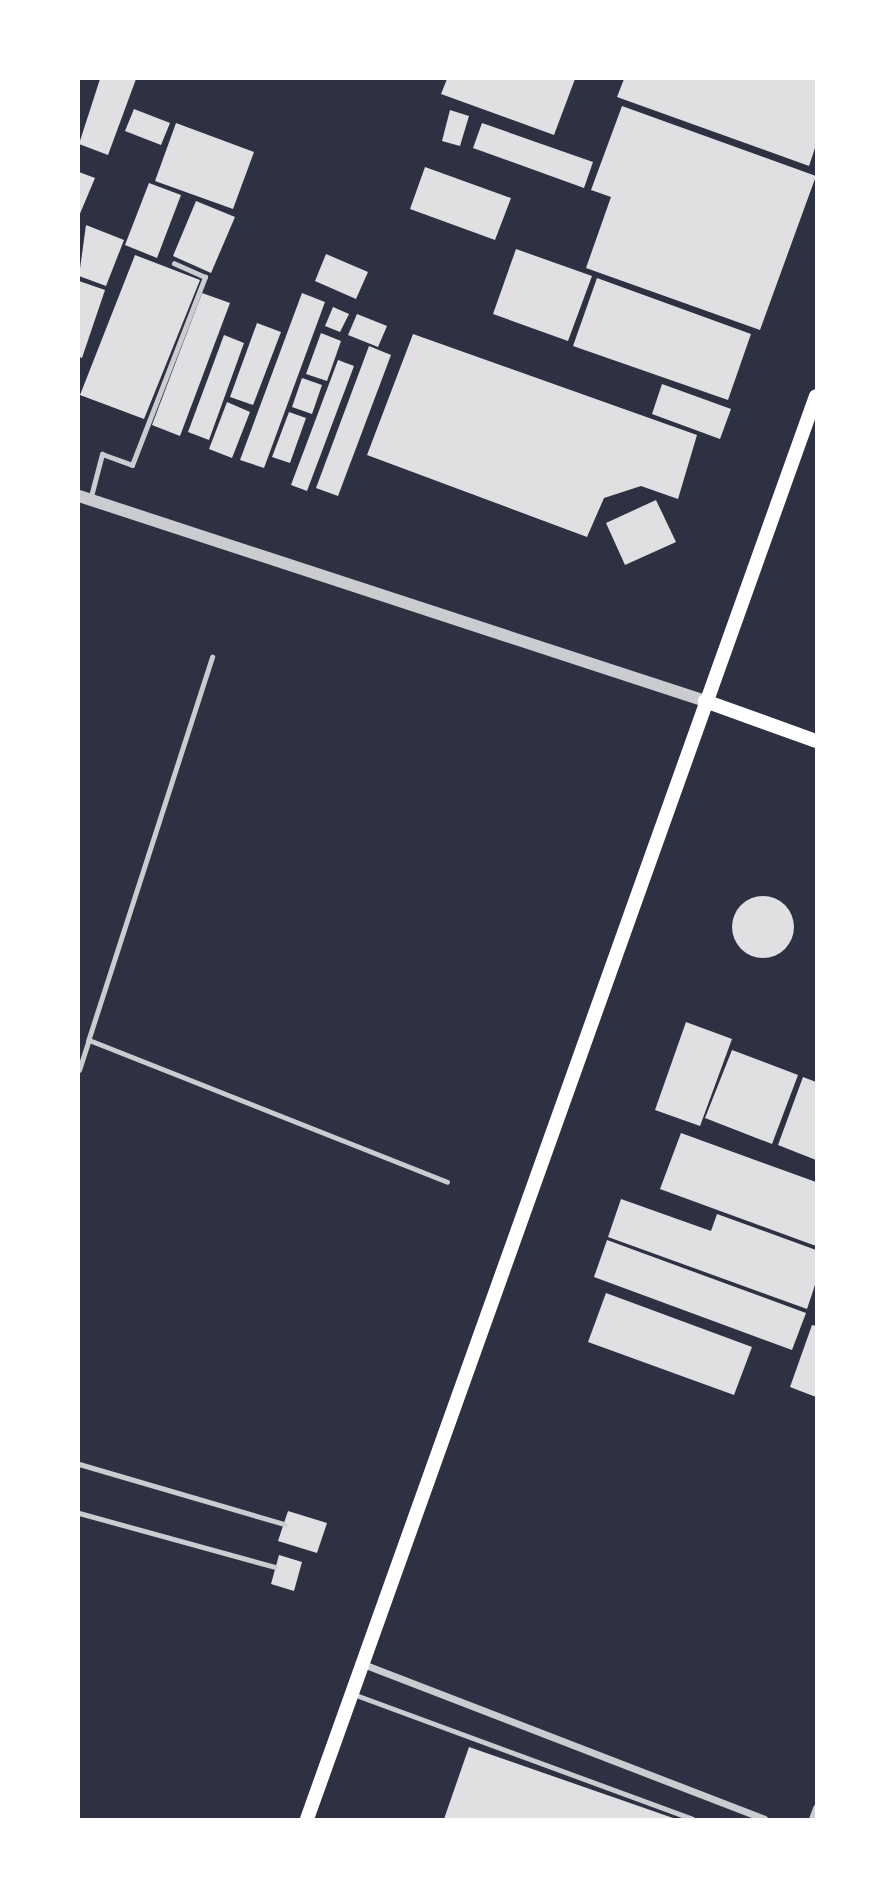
<!DOCTYPE html>
<html>
<head>
<meta charset="utf-8">
<style>
  body { margin:0 }
  #map { position:relative; width:895px; height:1898px; overflow:hidden; background:#2d3142; font-family:Montserrat,sans-serif }
  div>[style] { position:absolute }
  [style*='--x'] { left:calc(var(--x)*1px); top:calc(var(--y)*1px); width:calc(var(--w)*1px); rotate:calc(var(--a)*1deg) }
  .building>* { inset:0; background:#e0e0e3 }
  .round { border-radius:50% }
  .service>* { height:5px; margin:-2.5px; padding:0 2.5px; transform-origin:2.5px; border-radius:2.5px; background:#caccd0 }
  .minor>* { height:7px; margin:-3.5px; padding:0 3.5px; transform-origin:3.5px; border-radius:3.5px; background:#caccd0 }
  .tertiary>* { height:12px; margin:-6px; padding:0 6px; transform-origin:6px; border-radius:6px; background:#caccd0 }
  .secondary>* { height:14px; margin:-7px; padding:0 7px; transform-origin:7px; border-radius:7px; background:#fff }
  span { translate:-50% -50%; white-space:nowrap; text-align:center; line-height:1.15; -webkit-text-stroke:7px #fff; paint-order:stroke }
  .frame { position:absolute; inset:0; border:80px solid #fff; pointer-events:none }
</style>
</head>
<body>
<div id="map">
  <div class="building">
    <i style="clip-path:polygon(100px 79px,136px 79px,108px 155px,79px 144px)"></i>
    <i style="clip-path:polygon(447px 79px,575px 79px,554px 135px,441px 94px)"></i>
    <i style="clip-path:polygon(624px 79px,816px 80px,816px 145px,809px 166px,617px 97px)"></i>
    <i style="clip-path:polygon(622px 106px,816px 176px,760px 330px,586px 268px,611px 197px,591px 190px)"></i>
    <i style="clip-path:polygon(134px 109px,170px 123px,161px 145px,125px 131px)"></i>
    <i style="clip-path:polygon(450px 110px,469px 116px,460px 146px,442px 141px)"></i>
    <i style="clip-path:polygon(176px 123px,254px 152px,233px 209px,155px 181px)"></i>
    <i style="clip-path:polygon(482px 123px,593px 162px,584px 188px,473px 148px)"></i>
    <i style="clip-path:polygon(425px 167px,511px 198px,495px 240px,410px 209px)"></i>
    <i style="clip-path:polygon(79px 172px,95px 178px,79px 216px)"></i>
    <i style="clip-path:polygon(149px 183px,181px 195px,157px 258px,125px 245px)"></i>
    <i style="clip-path:polygon(196px 201px,235px 217px,211px 273px,173px 256px)"></i>
    <i style="clip-path:polygon(86px 225px,124px 240px,106px 286px,79px 276px)"></i>
    <i style="clip-path:polygon(516px 249px,592px 276px,568px 341px,493px 314px)"></i>
    <i style="clip-path:polygon(326px 254px,368px 272px,356px 299px,315px 281px)"></i>
    <i style="clip-path:polygon(135px 255px,200px 280px,144px 419px,80px 395px)"></i>
    <i style="clip-path:polygon(597px 278px,751px 334px,728px 400px,573px 346px)"></i>
    <i style="clip-path:polygon(79px 281px,105px 290px,82px 358px,79px 357px)"></i>
    <i style="clip-path:polygon(202px 293px,230px 303px,180px 436px,152px 425px)"></i>
    <i style="clip-path:polygon(302px 293px,325px 302px,264px 468px,240px 460px)"></i>
    <i style="clip-path:polygon(333px 307px,349px 314px,340px 332px,325px 326px)"></i>
    <i style="clip-path:polygon(357px 314px,387px 326px,378px 347px,348px 335px)"></i>
    <i style="clip-path:polygon(257px 323px,281px 332px,253px 405px,230px 397px)"></i>
    <i style="clip-path:polygon(321px 333px,341px 341px,327px 381px,306px 374px)"></i>
    <i style="clip-path:polygon(413px 334px,697px 435px,678px 499px,641px 486px,604px 498px,587px 537px,367px 455px)"></i>
    <i style="clip-path:polygon(224px 335px,244px 343px,209px 440px,188px 432px)"></i>
    <i style="clip-path:polygon(369px 346px,391px 355px,338px 496px,316px 488px)"></i>
    <i style="clip-path:polygon(338px 360px,354px 366px,307px 491px,291px 485px)"></i>
    <i style="clip-path:polygon(302px 378px,322px 385px,312px 414px,292px 407px)"></i>
    <i style="clip-path:polygon(662px 384px,731px 409px,720px 439px,652px 414px)"></i>
    <i style="clip-path:polygon(227px 402px,250px 412px,232px 458px,209px 449px)"></i>
    <i style="clip-path:polygon(289px 412px,306px 418px,290px 463px,272px 457px)"></i>
    <i style="clip-path:polygon(656px 500px,676px 542px,625px 565px,606px 523px)"></i>
    <i class="round" style="left:732px;top:896px;width:62px;height:62px"></i>
    <i style="clip-path:polygon(686px 1022px,732px 1039px,700px 1126px,655px 1110px)"></i>
    <i style="clip-path:polygon(732px 1050px,798px 1075px,772px 1144px,705px 1118px)"></i>
    <i style="clip-path:polygon(803px 1077px,816px 1082px,816px 1160px,778px 1145px)"></i>
    <i style="clip-path:polygon(681px 1133px,816px 1182px,816px 1246px,660px 1189px)"></i>
    <i style="clip-path:polygon(621px 1199px,711px 1231px,717px 1214px,816px 1250px,816px 1282px,807px 1309px,608px 1237px)"></i>
    <i style="clip-path:polygon(607px 1240px,806px 1313px,792px 1350px,594px 1277px)"></i>
    <i style="clip-path:polygon(606px 1293px,752px 1347px,734px 1395px,588px 1342px)"></i>
    <i style="clip-path:polygon(812px 1325px,816px 1326px,816px 1397px,790px 1387px)"></i>
    <i style="clip-path:polygon(288px 1511px,327px 1523px,317px 1553px,278px 1541px)"></i>
    <i style="clip-path:polygon(279px 1555px,302px 1562px,294px 1591px,271px 1584px)"></i>
    <i style="clip-path:polygon(469px 1747px,676px 1819px,444px 1819px)"></i>
  </div>
  <div class="service">
    <i style="--x:90;--y:500;--w:48;--a:-75.4"></i>
    <i style="--x:102;--y:454;--w:32;--a:20"></i>
    <i style="--x:132;--y:465;--w:202;--a:-68.8"></i>
    <i style="--x:205;--y:277;--w:34;--a:-156"></i>
    <i style="--x:88;--y:1041;--w:404;--a:-72.1"></i>
    <i style="--x:79;--y:1070;--w:32;--a:-72"></i>
    <i style="--x:89;--y:1040;--w:385;--a:21.6"></i>
    <i style="--x:79;--y:1464;--w:214;--a:16.3"></i>
    <i style="--x:79;--y:1513;--w:203;--a:15.4"></i>
    <i style="--x:353;--y:1694;--w:361;--a:20.2"></i>
  </div>
  <div class="minor">
    <i style="--x:363;--y:1664;--w:430;--a:21.1"></i>
    <i style="--x:812;--y:1819;--w:12;--a:-70"></i>
  </div>
  <div class="tertiary">
    <i style="--x:79;--y:496;--w:659;--a:18.13"></i>
  </div>
  <div class="secondary">
    <i style="--x:705;--y:701;--w:118;--a:19.8"></i>
    <i style="--x:307;--y:1819;--w:1511;--a:-70.32"></i>
  </div>
  <div class="frame"></div>
</div>
</body>
</html>
